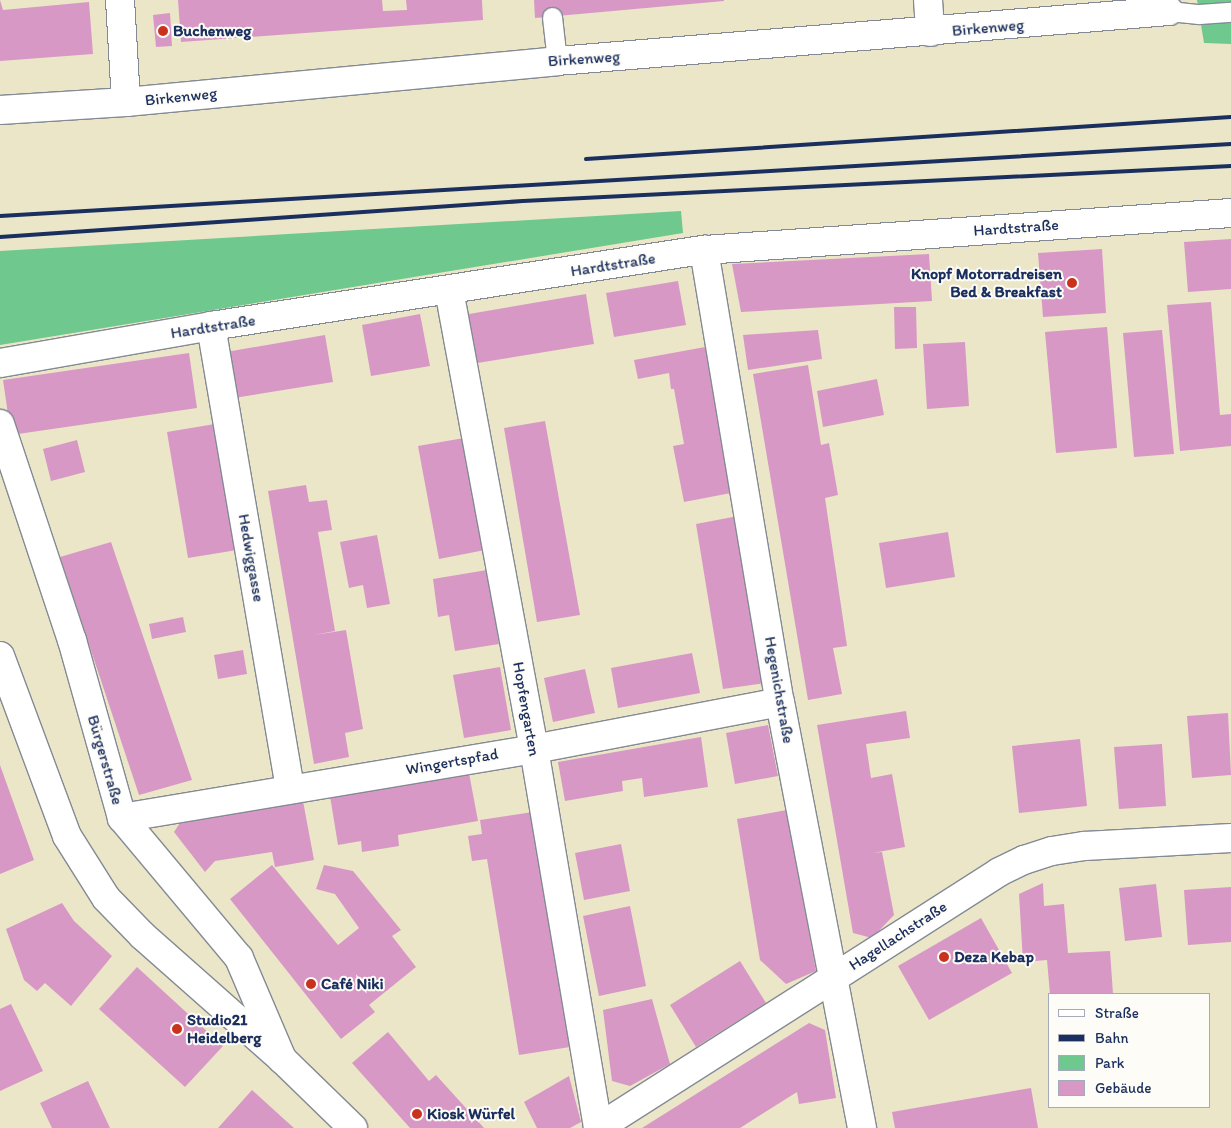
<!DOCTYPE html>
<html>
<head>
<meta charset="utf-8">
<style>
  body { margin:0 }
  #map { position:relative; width:1231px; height:1128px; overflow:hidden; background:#ebe6c8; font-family:Itim,sans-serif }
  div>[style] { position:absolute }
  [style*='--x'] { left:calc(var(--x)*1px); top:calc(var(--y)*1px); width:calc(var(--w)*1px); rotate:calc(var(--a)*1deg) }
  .green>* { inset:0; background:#6fc88e }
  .building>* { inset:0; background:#d898c5 }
  .roads { filter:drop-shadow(1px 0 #838a93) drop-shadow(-1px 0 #838a93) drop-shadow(0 1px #838a93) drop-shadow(0 -1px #838a93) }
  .lane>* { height:19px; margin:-9.5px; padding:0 9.5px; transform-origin:9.5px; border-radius:9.5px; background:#fff }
  .street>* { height:28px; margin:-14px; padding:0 14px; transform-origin:14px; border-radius:14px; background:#fff }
  .secondary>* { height:28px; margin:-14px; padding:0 14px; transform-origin:14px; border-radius:14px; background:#fff }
  .rail>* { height:4px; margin:-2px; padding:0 2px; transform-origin:2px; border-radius:2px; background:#1b2f5e }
  .dots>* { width:14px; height:14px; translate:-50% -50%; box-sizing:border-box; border:2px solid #fdfcf7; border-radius:50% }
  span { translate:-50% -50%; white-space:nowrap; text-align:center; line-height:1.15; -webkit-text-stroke:4px #fdfcf7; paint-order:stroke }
  .street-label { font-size:16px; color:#1b2f5e }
  .poi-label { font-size:16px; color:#1b2f5e; font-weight:700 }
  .left { translate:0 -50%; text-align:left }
  .right { translate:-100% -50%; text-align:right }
  .legend { position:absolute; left:1048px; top:993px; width:162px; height:115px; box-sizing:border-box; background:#fdfcf7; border:1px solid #a3aaba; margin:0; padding:6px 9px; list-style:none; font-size:15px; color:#1b2f5e }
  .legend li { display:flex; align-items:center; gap:10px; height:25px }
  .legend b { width:25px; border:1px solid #a3aaba }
</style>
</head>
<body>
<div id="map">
  <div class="green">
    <i style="clip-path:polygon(1197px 0,1231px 0,1231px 44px,1204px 43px)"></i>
    <i style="clip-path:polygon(681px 211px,683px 233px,0 345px,0 251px)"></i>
  </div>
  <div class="building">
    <i style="clip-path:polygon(0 0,3px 10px,89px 2px,93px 54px,0 61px)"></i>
    <i style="clip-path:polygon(178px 0,382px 0,383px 11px,407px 10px,406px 0,482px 0,483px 20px,181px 42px)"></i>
    <i style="clip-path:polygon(534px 0,724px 0,724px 1px,535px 18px)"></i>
    <i style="clip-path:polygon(170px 13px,172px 46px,156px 47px,153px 15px)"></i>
    <i style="clip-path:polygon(1231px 239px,1231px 289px,1188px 292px,1184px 242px)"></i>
    <i style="clip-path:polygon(1102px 249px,1106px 313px,1043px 317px,1038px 253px)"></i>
    <i style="clip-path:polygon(929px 254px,932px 301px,741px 312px,732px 264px)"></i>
    <i style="clip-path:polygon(678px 281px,686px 325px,614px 337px,606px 293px)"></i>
    <i style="clip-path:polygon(586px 294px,594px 344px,471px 364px,463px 315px)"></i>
    <i style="clip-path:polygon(1211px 302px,1220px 415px,1231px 414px,1231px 446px,1180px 451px,1167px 305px)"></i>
    <i style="clip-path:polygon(894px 307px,916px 307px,917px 348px,895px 349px)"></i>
    <i style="clip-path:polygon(420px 314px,430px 366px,371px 376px,362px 325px)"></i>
    <i style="clip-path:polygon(1107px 327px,1117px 448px,1056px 453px,1045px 332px)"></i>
    <i style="clip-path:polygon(818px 330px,822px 359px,748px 370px,743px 335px)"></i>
    <i style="clip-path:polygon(1162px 330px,1174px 454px,1134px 457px,1123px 333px)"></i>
    <i style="clip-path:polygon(325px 335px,333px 382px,234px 398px,226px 352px)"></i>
    <i style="clip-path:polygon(965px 342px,969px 406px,927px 409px,923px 344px)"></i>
    <i style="clip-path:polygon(705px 347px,731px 493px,684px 502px,673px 446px,684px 444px,674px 389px,671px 389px,669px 373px,638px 379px,634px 360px)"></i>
    <i style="clip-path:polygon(189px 353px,197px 408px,11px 435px,3px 380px)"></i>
    <i style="clip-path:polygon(808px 365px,821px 445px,829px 443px,838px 495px,825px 498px,847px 646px,833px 648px,842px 694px,808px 700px,753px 374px)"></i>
    <i style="clip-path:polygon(877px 379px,884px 415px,823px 427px,817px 391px)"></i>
    <i style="clip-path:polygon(545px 421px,580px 615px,537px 622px,504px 428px)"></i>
    <i style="clip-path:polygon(215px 424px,237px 550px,188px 558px,167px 432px)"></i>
    <i style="clip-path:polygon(464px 438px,485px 550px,439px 559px,418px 446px)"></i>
    <i style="clip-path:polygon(77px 440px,85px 472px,51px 481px,43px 449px)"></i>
    <i style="clip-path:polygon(306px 485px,309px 502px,327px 500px,332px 530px,318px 532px,335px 631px,314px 635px,346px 630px,363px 729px,345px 733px,349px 757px,314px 764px,268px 491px)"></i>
    <i style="clip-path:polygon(738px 516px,765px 683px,723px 689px,696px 524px)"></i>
    <i style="clip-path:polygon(948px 532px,955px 577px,886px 588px,879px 543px)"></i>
    <i style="clip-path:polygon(377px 535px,390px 604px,367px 608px,363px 585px,349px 588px,340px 542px)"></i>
    <i style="clip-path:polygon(111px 542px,192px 780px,139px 795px,60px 557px)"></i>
    <i style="clip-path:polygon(487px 570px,499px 644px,455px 651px,449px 615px,438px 617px,433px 579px)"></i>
    <i style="clip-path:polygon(183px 617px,186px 632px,152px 639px,149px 624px)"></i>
    <i style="clip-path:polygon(243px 650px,247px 674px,218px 679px,214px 655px)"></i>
    <i style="clip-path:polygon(692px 653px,700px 693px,618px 708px,611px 668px)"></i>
    <i style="clip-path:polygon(500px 667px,511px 730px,464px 738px,453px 675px)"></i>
    <i style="clip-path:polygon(585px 669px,595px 713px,553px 722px,544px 678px)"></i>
    <i style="clip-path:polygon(906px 711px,910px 738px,866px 744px,871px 778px,892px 774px,905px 847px,873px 853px,882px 852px,894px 915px,872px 938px,853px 933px,817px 725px)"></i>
    <i style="clip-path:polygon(1228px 713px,1231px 775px,1192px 778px,1187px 716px)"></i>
    <i style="clip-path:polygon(768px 725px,778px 776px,735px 784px,726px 733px)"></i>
    <i style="clip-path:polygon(701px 737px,708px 787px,644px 797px,642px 778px,622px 781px,623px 791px,565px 801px,558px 762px)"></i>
    <i style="clip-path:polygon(1080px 739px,1087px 806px,1019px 813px,1012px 746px)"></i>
    <i style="clip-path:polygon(1162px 744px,1166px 806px,1119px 809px,1114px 747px)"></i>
    <i style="clip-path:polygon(0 765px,34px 860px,0 874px)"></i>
    <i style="clip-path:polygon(469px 773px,478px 821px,398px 835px,399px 846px,362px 852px,361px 841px,338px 845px,330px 796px)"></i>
    <i style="clip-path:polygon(303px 801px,314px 860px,275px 867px,272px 852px,215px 861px,205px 872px,174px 832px,180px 823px)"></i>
    <i style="clip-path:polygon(787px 810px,816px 971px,786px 984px,760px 960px,737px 819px)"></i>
    <i style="clip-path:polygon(533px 812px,570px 1047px,519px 1055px,487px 859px,472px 861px,468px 836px,482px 834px,480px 820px)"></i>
    <i style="clip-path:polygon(621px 844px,630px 891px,584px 900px,575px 853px)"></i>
    <i style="clip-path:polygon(272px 865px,338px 945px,359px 928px,335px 894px,316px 889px,324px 865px,353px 871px,401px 930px,392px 936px,416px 967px,369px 1005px,375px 1012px,341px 1039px,230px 899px)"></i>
    <i style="clip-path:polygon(1043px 883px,1044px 906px,1064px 904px,1068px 953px,1110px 951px,1113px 994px,1050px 994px,1047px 960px,1023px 962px,1019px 894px)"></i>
    <i style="clip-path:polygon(1156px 884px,1162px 937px,1125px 941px,1119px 888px)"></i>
    <i style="clip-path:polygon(1231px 887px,1231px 942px,1188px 945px,1184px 890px)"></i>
    <i style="clip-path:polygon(62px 903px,74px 921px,112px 956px,71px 1006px,45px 983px,37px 991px,24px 980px,6px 929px)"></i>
    <i style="clip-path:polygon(630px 906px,646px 986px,599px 996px,583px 916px)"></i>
    <i style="clip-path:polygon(981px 918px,1012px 973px,929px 1020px,898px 966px)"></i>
    <i style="clip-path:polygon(740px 961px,766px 1003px,696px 1047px,670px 1005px)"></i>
    <i style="clip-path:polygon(137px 967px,223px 1046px,185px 1087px,99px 1009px)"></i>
    <i style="clip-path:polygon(652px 999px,670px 1064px,630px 1086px,612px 1081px,603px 1010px)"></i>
    <i style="clip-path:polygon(11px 1004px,43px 1071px,0 1091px,0 1009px)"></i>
    <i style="clip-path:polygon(809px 1023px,825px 1030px,836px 1098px,799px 1104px,797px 1092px,740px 1128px,642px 1128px)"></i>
    <i style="clip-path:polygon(388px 1032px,429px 1081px,436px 1075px,484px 1128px,410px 1128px,352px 1063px)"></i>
    <i style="clip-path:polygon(569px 1076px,581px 1122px,570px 1128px,537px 1128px,524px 1102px)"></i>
    <i style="clip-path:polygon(88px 1081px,110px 1128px,52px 1128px,40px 1103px)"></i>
    <i style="clip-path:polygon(1031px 1088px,1038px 1128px,895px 1128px,892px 1112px)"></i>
    <i style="clip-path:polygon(252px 1090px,285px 1120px,294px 1128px,218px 1128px)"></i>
  </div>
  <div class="roads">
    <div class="lane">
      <i style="--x:1168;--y:0;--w:11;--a:85"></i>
      <i style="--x:1169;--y:11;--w:30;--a:6"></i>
      <i style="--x:1199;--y:14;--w:32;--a:-4"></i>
      <i style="--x:552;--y:17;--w:44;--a:83.5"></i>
    </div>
    <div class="street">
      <i style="--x:120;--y:0;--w:102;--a:86.6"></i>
      <i style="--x:928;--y:0;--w:32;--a:86"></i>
      <i style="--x:0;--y:110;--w:126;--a:-3.6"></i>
      <i style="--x:126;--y:102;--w:433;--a:-5.4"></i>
      <i style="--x:557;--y:61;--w:614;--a:-4.67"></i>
      <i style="--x:704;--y:250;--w:458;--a:80.5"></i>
      <i style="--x:780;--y:702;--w:434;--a:79.1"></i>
      <i style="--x:449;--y:290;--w:467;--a:79.5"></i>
      <i style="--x:534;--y:749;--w:384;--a:80.4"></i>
      <i style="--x:211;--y:326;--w:470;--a:80.3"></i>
      <i style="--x:0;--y:363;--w:214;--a:-9.9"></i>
      <i style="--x:211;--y:326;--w:499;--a:-8.8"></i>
      <i style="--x:704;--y:250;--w:528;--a:-4.02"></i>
      <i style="--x:0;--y:424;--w:228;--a:71.6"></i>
      <i style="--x:72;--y:640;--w:185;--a:74.3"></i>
      <i style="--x:122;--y:818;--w:182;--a:50.1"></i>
      <i style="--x:239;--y:958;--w:110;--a:66.9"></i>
      <i style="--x:122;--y:818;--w:418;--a:-9.5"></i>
      <i style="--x:534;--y:749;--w:250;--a:-10.8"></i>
      <i style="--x:835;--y:977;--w:195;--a:-32.6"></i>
      <i style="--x:999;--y:872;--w:28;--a:-26"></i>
      <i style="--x:1024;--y:860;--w:29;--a:-18"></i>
      <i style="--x:1052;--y:851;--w:33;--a:-9"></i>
      <i style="--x:1085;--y:846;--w:146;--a:-3.1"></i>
    </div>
    <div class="secondary">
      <i style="--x:0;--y:656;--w:192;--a:69.6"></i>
      <i style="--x:67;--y:836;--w:73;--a:57.8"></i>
      <i style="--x:106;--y:898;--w:53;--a:45.8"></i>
      <i style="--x:143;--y:936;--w:186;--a:41.5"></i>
      <i style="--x:282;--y:1059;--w:99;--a:44.2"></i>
      <i style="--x:598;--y:1128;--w:281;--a:-32.5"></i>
    </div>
  </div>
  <div class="rail">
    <i style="--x:586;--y:159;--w:646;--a:-3.73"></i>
    <i style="--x:0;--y:216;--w:1233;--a:-3.35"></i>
    <i style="--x:0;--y:237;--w:524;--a:-3.94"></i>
    <i style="--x:523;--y:201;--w:709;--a:-2.83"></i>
  </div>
  <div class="dots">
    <i style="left:163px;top:31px;background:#c8321e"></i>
    <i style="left:1072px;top:283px;background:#c8321e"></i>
    <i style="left:944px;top:957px;background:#c8321e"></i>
    <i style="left:311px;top:984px;background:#c8321e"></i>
    <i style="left:177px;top:1029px;background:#c8321e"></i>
    <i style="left:417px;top:1114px;background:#c8321e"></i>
  </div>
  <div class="street-label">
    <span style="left:988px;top:28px;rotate:-5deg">Birkenweg</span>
    <span style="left:584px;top:59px;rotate:-4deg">Birkenweg</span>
    <span style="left:181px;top:97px;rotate:-6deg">Birkenweg</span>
    <span style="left:1016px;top:228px;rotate:-4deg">Hardtstraße</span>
    <span style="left:613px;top:265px;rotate:-9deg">Hardtstraße</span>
    <span style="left:213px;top:327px;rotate:-9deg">Hardtstraße</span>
    <span style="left:251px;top:558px;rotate:80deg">Hedwiggasse</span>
    <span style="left:779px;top:690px;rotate:80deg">Hegenichstraße</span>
    <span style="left:526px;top:709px;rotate:80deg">Hopfengarten</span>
    <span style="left:105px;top:760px;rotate:74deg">Bürgerstraße</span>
    <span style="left:452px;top:762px;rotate:-10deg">Wingertspfad</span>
    <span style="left:898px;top:936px;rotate:-33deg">Hagellachstraße</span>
  </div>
  <div class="poi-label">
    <span class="left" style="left:173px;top:31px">Buchenweg</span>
    <span class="right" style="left:1062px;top:283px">Knopf Motorradreisen<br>Bed &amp; Breakfast</span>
    <span class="left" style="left:954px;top:957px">Deza Kebap</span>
    <span class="left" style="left:321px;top:984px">Café Niki</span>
    <span class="left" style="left:187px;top:1029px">Studio21<br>Heidelberg</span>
    <span class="left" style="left:427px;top:1114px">Kiosk Würfel</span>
  </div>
  <ul class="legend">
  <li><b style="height:6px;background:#fff"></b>Straße</li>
  <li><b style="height:6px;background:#1b2f5e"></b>Bahn</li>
  <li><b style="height:14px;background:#6fc88e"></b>Park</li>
  <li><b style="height:14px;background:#d898c5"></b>Gebäude</li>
  </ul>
</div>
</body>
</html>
